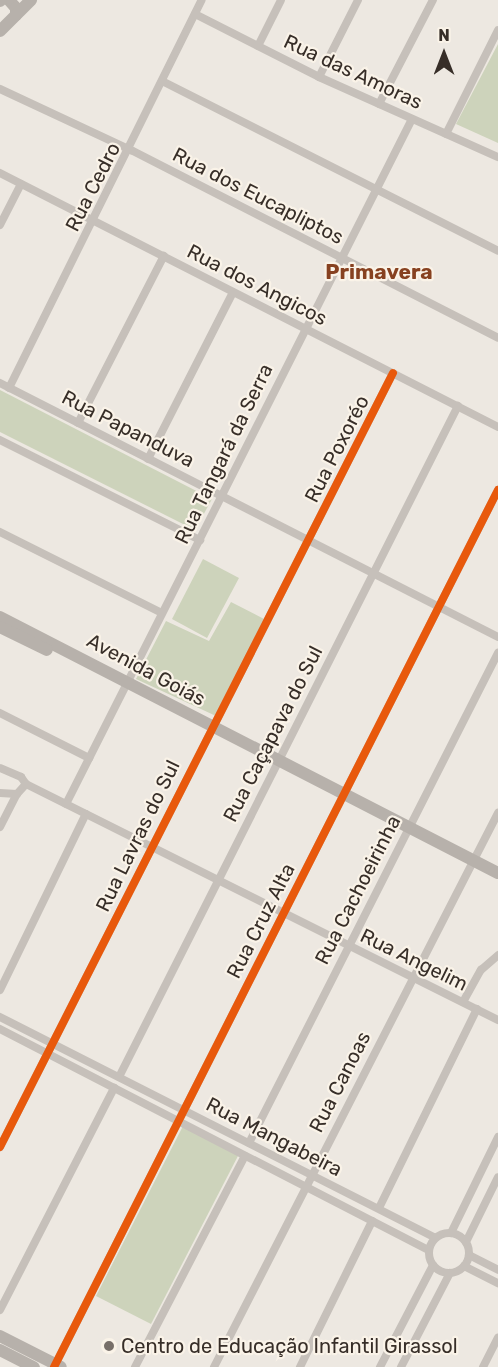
<!DOCTYPE html>
<html>
<head>
<meta charset="utf-8">
<style>
  body { margin:0 }
  #map { position:relative; width:498px; height:1367px; overflow:hidden; background:#ede8e1; font-family:Rubik,sans-serif }
  div>[style] { position:absolute }
  [style*='--x'] { left:calc(var(--x)*1px); top:calc(var(--y)*1px); width:calc(var(--w)*1px); rotate:calc(var(--a)*1deg) }
  .green>* { inset:0; background:#cdd3bb }
  .street>* { height:8px; margin:-4px; padding:0 4px; transform-origin:4px; border-radius:4px; background:#c6c0ba }
  .street>.ring { margin:-4px; padding:0; box-sizing:content-box; background:none; border:8px solid #c6c0ba; border-radius:50% }
  .secondary>* { height:12px; margin:-6px; padding:0 6px; transform-origin:6px; border-radius:6px; background:#b7b1ab }
  .cycleway>* { height:8px; margin:-4px; padding:0 4px; transform-origin:4px; border-radius:4px; background:#e8590c }
  .dots>* { width:16px; height:16px; translate:-50% -50%; box-sizing:border-box; border:3px solid #faf3e8; border-radius:50% }
  span { translate:-50% -50%; white-space:nowrap; text-align:center; line-height:1.15; -webkit-text-stroke:4.5px #faf3e8; paint-order:stroke }
  .street-label { font-size:20px; color:#372e28 }
  .poi-label { font-size:20px; color:#372e28 }
  .left { translate:0 -50%; text-align:left }
  .neighbourhood-label { font-size:21px; color:#874120; font-weight:700 }
  .north { position:absolute; left:414px; top:24px; width:60px; height:60px; -webkit-text-stroke:4px #faf3e8; paint-order:stroke; rotate:0deg; font-size:16px; font-weight:700; line-height:24px; text-align:center; color:#372e28 }
  .north::after { content:''; display:block; margin:auto; width:21px; height:27px; background:#372e28; clip-path:polygon(50% 0,100% 100%,50% 72%,0 100%) }
</style>
</head>
<body>
<div id="map">
  <div class="green">
    <i style="clip-path:polygon(498px 44px,498px 143px,456px 124px)"></i>
    <i style="clip-path:polygon(0 390px,212px 499px,195px 530px,0 432px)"></i>
    <i style="clip-path:polygon(203px 559px,239px 578px,207px 638px,172px 619px)"></i>
    <i style="clip-path:polygon(231px 602px,266px 620px,216px 716px,136px 679px,166px 621px,209px 641px)"></i>
    <i style="clip-path:polygon(183px 1126px,239px 1154px,151px 1324px,96px 1296px)"></i>
  </div>
  <div class="street">
    <i style="--x:195;--y:14;--w:139;--a:26.9"></i>
    <i style="--x:319;--y:77;--w:196;--a:24.1"></i>
    <i style="--x:258;--y:46;--w:51;--a:-63.4"></i>
    <i style="--x:319;--y:77;--w:86;--a:-63.1"></i>
    <i style="--x:164;--y:82;--w:374;--a:26.8"></i>
    <i style="--x:0;--y:89;--w:145;--a:25"></i>
    <i style="--x:131;--y:150;--w:412;--a:27.1"></i>
    <i style="--x:379;--y:104;--w:117;--a:-62.6"></i>
    <i style="--x:446;--y:134;--w:116;--a:-63.4"></i>
    <i style="--x:0;--y:173;--w:559;--a:27.02"></i>
    <i style="--x:0;--y:225;--w:46;--a:-62.9"></i>
    <i style="--x:0;--y:383;--w:559;--a:27.02"></i>
    <i style="--x:9;--y:388;--w:433;--a:-63.6"></i>
    <i style="--x:78;--y:423;--w:188;--a:-62.8"></i>
    <i style="--x:0;--y:440;--w:224;--a:26.6"></i>
    <i style="--x:148;--y:459;--w:187;--a:-63"></i>
    <i style="--x:0;--y:532;--w:181;--a:26.6"></i>
    <i style="--x:0;--y:713;--w:100;--a:26.8"></i>
    <i style="--x:0;--y:768;--w:23;--a:23"></i>
    <i style="--x:21;--y:777;--w:9;--a:54"></i>
    <i style="--x:26;--y:784;--w:13;--a:132"></i>
    <i style="--x:17;--y:794;--w:17;--a:-177"></i>
    <i style="--x:26;--y:784;--w:528;--a:26.57"></i>
    <i style="--x:66;--y:804;--w:767;--a:-63.2"></i>
    <i style="--x:0;--y:827;--w:37;--a:-63"></i>
    <i style="--x:0;--y:990;--w:196;--a:-64"></i>
    <i style="--x:463;--y:1002;--w:37;--a:-61"></i>
    <i style="--x:481;--y:970;--w:23;--a:-41"></i>
    <i style="--x:0;--y:1017;--w:488;--a:26.9"></i>
    <i style="--x:0;--y:1029;--w:482;--a:27.3"></i>
    <i style="--x:119;--y:1077;--w:752;--a:-63.2"></i>
    <i style="--x:249;--y:1143;--w:550;--a:-63.06"></i>
    <i style="--x:0;--y:1147;--w:868;--a:-63.08"></i>
    <i style="--x:379;--y:1208;--w:222;--a:-63.8"></i>
    <i style="--x:451;--y:1233;--w:107;--a:-63.9"></i>
    <i class="ring" style="left:429px;top:1233px;width:32px;height:32px"></i>
    <i style="--x:466;--y:1242;--w:72;--a:-63.8"></i>
    <i style="--x:469;--y:1255;--w:33;--a:27"></i>
    <i style="--x:464;--y:1266;--w:38;--a:27"></i>
    <i style="--x:0;--y:1310;--w:250;--a:-62.8"></i>
    <i style="--x:54;--y:1367;--w:983;--a:-63.15"></i>
    <i style="--x:135;--y:1367;--w:238;--a:-62.5"></i>
    <i style="--x:214;--y:1367;--w:623;--a:-62.86"></i>
    <i style="--x:300;--y:1367;--w:163;--a:-63.7"></i>
    <i style="--x:380;--y:1367;--w:115;--a:-62.5"></i>
    <i style="--x:401;--y:1367;--w:106;--a:-62.5"></i>
    <i style="--x:483;--y:1367;--w:33;--a:-63"></i>
  </div>
  <div class="secondary">
    <i style="--x:9;--y:0;--w:11;--a:49"></i>
    <i style="--x:16;--y:8;--w:7;--a:90"></i>
    <i style="--x:0;--y:1;--w:1;--a:-45"></i>
    <i style="--x:0;--y:31;--w:44;--a:-45"></i>
    <i style="--x:0;--y:617;--w:560;--a:27.21"></i>
    <i style="--x:0;--y:627;--w:52;--a:26.1"></i>
    <i style="--x:0;--y:1336;--w:68;--a:26.9"></i>
    <i style="--x:0;--y:1350;--w:38;--a:27"></i>
  </div>
  <div class="cycleway">
    <i style="--x:0;--y:1147;--w:868;--a:-63.08"></i>
    <i style="--x:54;--y:1367;--w:983;--a:-63.15"></i>
  </div>
  <div class="dots">
    <i style="left:109px;top:1346px;background:#776f69"></i>
  </div>
  <div class="street-label">
    <span style="left:353px;top:72px;rotate:25deg">Rua das Amoras</span>
    <span style="left:93px;top:187px;rotate:-63deg">Rua Cedro</span>
    <span style="left:258px;top:196px;rotate:27deg">Rua dos Eucapliptos</span>
    <span style="left:257px;top:285px;rotate:27deg">Rua dos Angicos</span>
    <span style="left:128px;top:429px;rotate:27deg">Rua Papanduva</span>
    <span style="left:337px;top:449px;rotate:-63deg">Rua Poxoréo</span>
    <span style="left:224px;top:454px;rotate:-64deg">Rua Tangará da Serra</span>
    <span style="left:146px;top:670px;rotate:28deg">Avenida Goiás</span>
    <span style="left:273px;top:734px;rotate:-63deg">Rua Caçapava do Sul</span>
    <span style="left:138px;top:836px;rotate:-64deg">Rua Lavras do Sul</span>
    <span style="left:358px;top:890px;rotate:-63deg">Rua Cachoeirinha</span>
    <span style="left:261px;top:921px;rotate:-63deg">Rua Cruz Alta</span>
    <span style="left:414px;top:960px;rotate:26deg">Rua Angelim</span>
    <span style="left:340px;top:1082px;rotate:-63deg">Rua Canoas</span>
    <span style="left:274px;top:1137px;rotate:27deg">Rua Mangabeira</span>
  </div>
  <div class="poi-label">
    <span class="left" style="left:121px;top:1346px">Centro de Educação Infantil Girassol</span>
  </div>
  <div class="neighbourhood-label">
    <span style="left:379px;top:272px">Primavera</span>
  </div>
  <div class="north">N</div>
</div>
</body>
</html>
